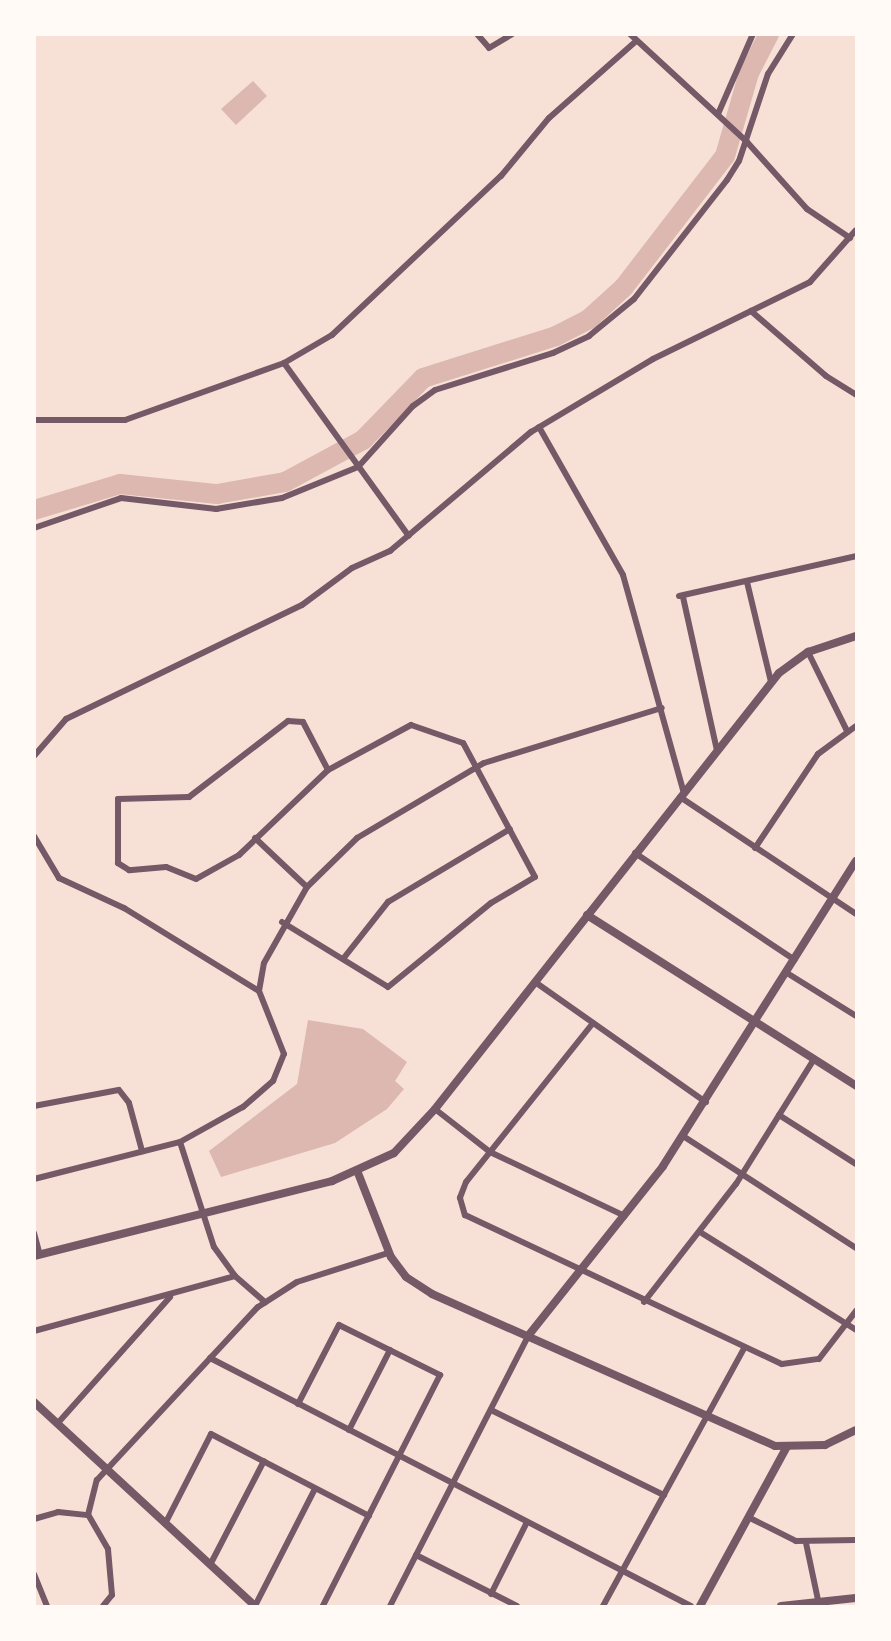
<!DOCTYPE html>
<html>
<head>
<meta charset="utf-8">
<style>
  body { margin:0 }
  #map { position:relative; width:891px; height:1641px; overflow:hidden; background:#f7e1d7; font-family:"Varela Round",sans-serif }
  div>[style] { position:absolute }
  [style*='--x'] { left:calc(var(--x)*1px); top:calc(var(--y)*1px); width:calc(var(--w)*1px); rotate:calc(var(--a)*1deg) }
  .water>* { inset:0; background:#dcb8b0 }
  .river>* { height:20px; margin:-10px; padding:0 10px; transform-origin:10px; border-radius:10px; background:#dcb8b0 }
  .minor>* { height:6px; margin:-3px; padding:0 3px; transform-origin:3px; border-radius:3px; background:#755966 }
  .tertiary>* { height:8px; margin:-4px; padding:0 4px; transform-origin:4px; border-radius:4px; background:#755966 }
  span { translate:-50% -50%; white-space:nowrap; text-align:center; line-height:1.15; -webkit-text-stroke:6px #fffaf5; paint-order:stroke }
  .frame { position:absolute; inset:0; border:36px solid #fffaf5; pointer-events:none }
</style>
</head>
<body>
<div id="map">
  <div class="water">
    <i style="clip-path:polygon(253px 81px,267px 96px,236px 125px,221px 109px)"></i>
    <i style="clip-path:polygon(308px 1020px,363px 1029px,407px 1062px,395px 1081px,404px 1089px,387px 1109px,335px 1143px,221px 1177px,209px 1151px,297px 1084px)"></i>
  </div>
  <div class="river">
    <i style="--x:34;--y:510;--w:90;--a:-16.8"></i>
    <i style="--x:120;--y:484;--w:98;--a:5.9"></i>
    <i style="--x:217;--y:494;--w:69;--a:-10"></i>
    <i style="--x:285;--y:482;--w:89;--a:-28.3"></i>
    <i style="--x:363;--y:440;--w:86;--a:-45.9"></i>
    <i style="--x:423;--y:378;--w:139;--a:-17.5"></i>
    <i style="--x:556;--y:336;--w:37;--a:-27"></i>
    <i style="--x:589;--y:319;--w:47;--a:-42.4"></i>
    <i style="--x:624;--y:287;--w:165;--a:-52.4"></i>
    <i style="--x:725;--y:156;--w:86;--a:-73.9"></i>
    <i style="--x:749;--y:73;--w:44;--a:-62.9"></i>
  </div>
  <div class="minor">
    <i style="--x:477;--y:34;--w:18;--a:49"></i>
    <i style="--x:489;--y:48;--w:27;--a:-31"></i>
    <i style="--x:630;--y:34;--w:159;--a:42.7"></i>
    <i style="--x:747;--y:142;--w:90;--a:48.2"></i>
    <i style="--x:807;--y:209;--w:52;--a:34"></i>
    <i style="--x:718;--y:114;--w:87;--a:-66.4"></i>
    <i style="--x:751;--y:311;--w:99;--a:40.9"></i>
    <i style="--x:826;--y:376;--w:36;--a:32"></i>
    <i style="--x:284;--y:363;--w:213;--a:54.2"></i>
    <i style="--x:34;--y:420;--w:91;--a:0"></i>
    <i style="--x:125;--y:420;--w:169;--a:-19.7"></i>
    <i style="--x:284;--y:363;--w:56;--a:-30.3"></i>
    <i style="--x:332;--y:335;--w:232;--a:-43.3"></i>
    <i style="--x:501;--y:176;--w:75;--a:-50.4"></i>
    <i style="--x:549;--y:118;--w:116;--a:-41.5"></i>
    <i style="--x:539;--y:427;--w:170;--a:60.4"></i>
    <i style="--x:623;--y:575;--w:226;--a:74.4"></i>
    <i style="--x:34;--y:528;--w:92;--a:-19"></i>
    <i style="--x:121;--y:498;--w:96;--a:6.6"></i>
    <i style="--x:216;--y:509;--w:67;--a:-9.5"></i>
    <i style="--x:282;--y:498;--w:82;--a:-22.2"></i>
    <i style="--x:358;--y:467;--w:82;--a:-48"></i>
    <i style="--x:413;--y:406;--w:27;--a:-36"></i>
    <i style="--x:435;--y:390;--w:124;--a:-17.4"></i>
    <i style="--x:553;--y:353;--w:40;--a:-25"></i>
    <i style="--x:589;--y:336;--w:58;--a:-39.4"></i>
    <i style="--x:634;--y:299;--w:151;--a:-52"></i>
    <i style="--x:727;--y:180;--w:22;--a:-58"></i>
    <i style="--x:739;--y:161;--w:92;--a:-71.6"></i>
    <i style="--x:768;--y:74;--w:47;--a:-58"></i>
    <i style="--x:747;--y:582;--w:103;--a:76.5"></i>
    <i style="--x:679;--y:596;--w:181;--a:-12.7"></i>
    <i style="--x:683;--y:597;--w:157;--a:77.5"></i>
    <i style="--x:808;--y:652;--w:88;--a:63.7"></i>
    <i style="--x:34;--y:756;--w:49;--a:-49.1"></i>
    <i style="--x:66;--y:719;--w:262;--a:-25.8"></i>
    <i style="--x:302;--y:605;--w:62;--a:-36.5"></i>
    <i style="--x:352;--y:568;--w:42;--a:-24.1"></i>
    <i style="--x:390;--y:551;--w:185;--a:-40.2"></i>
    <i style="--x:531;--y:432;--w:142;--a:-30.9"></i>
    <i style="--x:653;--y:359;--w:175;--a:-26.1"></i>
    <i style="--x:810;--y:282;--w:69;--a:-48.5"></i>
    <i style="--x:680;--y:797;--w:211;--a:33.6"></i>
    <i style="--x:34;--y:836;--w:49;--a:59.2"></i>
    <i style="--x:59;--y:878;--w:72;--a:24.8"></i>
    <i style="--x:124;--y:908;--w:158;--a:31.6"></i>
    <i style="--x:255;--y:838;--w:71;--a:43.3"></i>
    <i style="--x:755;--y:848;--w:113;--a:-56.2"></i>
    <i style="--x:818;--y:754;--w:47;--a:-36.4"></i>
    <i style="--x:635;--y:853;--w:192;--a:33.8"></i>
    <i style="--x:282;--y:922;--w:124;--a:31.5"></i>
    <i style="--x:388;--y:987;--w:133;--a:-39.2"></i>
    <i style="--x:491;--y:903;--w:51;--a:-30.6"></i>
    <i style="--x:535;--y:877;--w:152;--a:-118.2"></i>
    <i style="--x:463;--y:743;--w:55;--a:-160.9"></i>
    <i style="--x:411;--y:725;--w:94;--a:151.5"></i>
    <i style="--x:328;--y:770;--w:123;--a:136.3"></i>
    <i style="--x:239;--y:855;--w:49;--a:150.8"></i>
    <i style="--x:196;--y:879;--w:32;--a:-158"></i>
    <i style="--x:166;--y:867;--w:37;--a:175"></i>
    <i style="--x:129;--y:870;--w:13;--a:-148"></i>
    <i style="--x:118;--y:863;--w:64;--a:-90"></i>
    <i style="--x:118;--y:799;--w:71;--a:-1.6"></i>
    <i style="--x:189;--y:797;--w:125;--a:-37.5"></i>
    <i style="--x:288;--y:721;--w:15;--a:4"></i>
    <i style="--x:303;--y:722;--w:54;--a:62.5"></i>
    <i style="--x:343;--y:959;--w:73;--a:-51.7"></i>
    <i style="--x:388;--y:902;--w:142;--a:-30.9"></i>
    <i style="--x:787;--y:973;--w:81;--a:31.9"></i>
    <i style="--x:535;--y:982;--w:209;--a:35.1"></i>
    <i style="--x:593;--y:1023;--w:203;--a:128.6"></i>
    <i style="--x:466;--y:1182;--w:17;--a:111"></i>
    <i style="--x:460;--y:1198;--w:18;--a:74"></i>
    <i style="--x:465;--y:1215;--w:350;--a:25.2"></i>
    <i style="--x:782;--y:1364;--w:37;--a:-8"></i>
    <i style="--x:819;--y:1359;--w:61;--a:-52.4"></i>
    <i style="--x:34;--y:1106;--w:86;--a:-10.7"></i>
    <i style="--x:119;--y:1090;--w:16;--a:52"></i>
    <i style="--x:129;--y:1103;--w:50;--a:74.8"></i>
    <i style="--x:435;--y:1109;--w:70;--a:38"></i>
    <i style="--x:490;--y:1152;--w:149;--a:25.4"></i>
    <i style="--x:779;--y:1115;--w:91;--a:32.5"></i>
    <i style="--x:683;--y:1136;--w:206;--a:32.9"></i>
    <i style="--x:180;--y:1142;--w:110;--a:72.1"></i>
    <i style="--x:214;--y:1247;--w:36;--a:54"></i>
    <i style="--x:235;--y:1276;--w:40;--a:41"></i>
    <i style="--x:34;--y:1179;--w:151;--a:-14.2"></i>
    <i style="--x:180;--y:1142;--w:72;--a:-29.1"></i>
    <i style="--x:243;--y:1107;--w:40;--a:-41"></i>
    <i style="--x:273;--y:1081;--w:29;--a:-68"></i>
    <i style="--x:284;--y:1054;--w:68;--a:-111.6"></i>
    <i style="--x:259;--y:991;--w:28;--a:-80"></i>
    <i style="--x:264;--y:963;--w:87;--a:-60.5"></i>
    <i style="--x:307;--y:887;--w:70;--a:-44.4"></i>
    <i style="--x:357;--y:838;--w:147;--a:-30.6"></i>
    <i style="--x:484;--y:763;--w:186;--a:-17.2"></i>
    <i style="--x:700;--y:1232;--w:184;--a:32.1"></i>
    <i style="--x:34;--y:1233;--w:23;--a:75"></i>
    <i style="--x:644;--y:1302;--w:150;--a:-52.1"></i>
    <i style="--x:736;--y:1184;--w:147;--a:-58"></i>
    <i style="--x:34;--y:1331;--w:208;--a:-15.3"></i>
    <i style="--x:210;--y:1358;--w:541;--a:27.28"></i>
    <i style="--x:298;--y:1404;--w:89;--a:-62.6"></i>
    <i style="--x:339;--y:1325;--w:113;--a:26.3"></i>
    <i style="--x:440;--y:1375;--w:259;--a:116.9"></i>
    <i style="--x:491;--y:1410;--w:193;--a:26.2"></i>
    <i style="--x:57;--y:1424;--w:170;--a:-48.3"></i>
    <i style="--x:349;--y:1430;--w:90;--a:-62.9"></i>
    <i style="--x:748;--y:1517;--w:54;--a:26.6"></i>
    <i style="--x:796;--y:1541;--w:60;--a:-1"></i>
    <i style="--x:34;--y:1519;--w:25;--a:-16"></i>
    <i style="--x:58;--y:1512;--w:30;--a:6"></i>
    <i style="--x:165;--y:1524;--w:101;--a:-62.9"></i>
    <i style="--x:211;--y:1434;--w:178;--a:27.4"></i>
    <i style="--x:806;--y:1543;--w:58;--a:78.1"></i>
    <i style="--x:416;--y:1555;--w:113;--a:26.8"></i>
    <i style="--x:210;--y:1565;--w:117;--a:-62.6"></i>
    <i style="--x:34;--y:1574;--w:35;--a:68"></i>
    <i style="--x:491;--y:1594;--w:80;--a:-63.4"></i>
    <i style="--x:103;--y:1606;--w:14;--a:-51"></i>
    <i style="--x:112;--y:1595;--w:46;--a:-95"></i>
    <i style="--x:108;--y:1549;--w:39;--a:-120"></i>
    <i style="--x:88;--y:1515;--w:36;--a:-76"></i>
    <i style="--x:97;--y:1480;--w:236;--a:-47.1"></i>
    <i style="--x:258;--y:1307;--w:46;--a:-32.7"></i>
    <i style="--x:297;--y:1282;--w:96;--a:-17.7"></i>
    <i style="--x:255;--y:1606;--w:131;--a:-62.9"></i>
    <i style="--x:390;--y:1606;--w:303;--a:-62.9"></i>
    <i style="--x:603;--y:1606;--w:294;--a:-61.3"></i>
  </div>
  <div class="tertiary">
    <i style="--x:587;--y:915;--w:319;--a:32.4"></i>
    <i style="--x:358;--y:1173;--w:90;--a:68.6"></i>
    <i style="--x:391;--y:1257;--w:25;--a:53"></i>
    <i style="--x:406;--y:1277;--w:31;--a:33"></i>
    <i style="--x:432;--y:1294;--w:375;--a:23.9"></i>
    <i style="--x:775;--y:1446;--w:50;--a:-1.1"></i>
    <i style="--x:825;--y:1445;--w:34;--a:-26"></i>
    <i style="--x:34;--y:1256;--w:307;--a:-14.1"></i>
    <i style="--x:332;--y:1181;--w:68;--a:-24.3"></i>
    <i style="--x:394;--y:1153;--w:60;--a:-47"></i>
    <i style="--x:435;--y:1109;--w:555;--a:-51.73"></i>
    <i style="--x:779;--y:673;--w:36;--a:-36"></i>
    <i style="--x:808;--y:652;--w:51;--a:-18.4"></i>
    <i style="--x:528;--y:1336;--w:217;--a:-51.5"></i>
    <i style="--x:663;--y:1166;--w:361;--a:-57.7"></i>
    <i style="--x:34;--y:1402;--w:301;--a:42.7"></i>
    <i style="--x:700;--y:1606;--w:180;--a:-61.4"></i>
    <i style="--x:781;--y:1606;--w:75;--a:-6.1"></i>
  </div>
  <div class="frame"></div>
</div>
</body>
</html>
